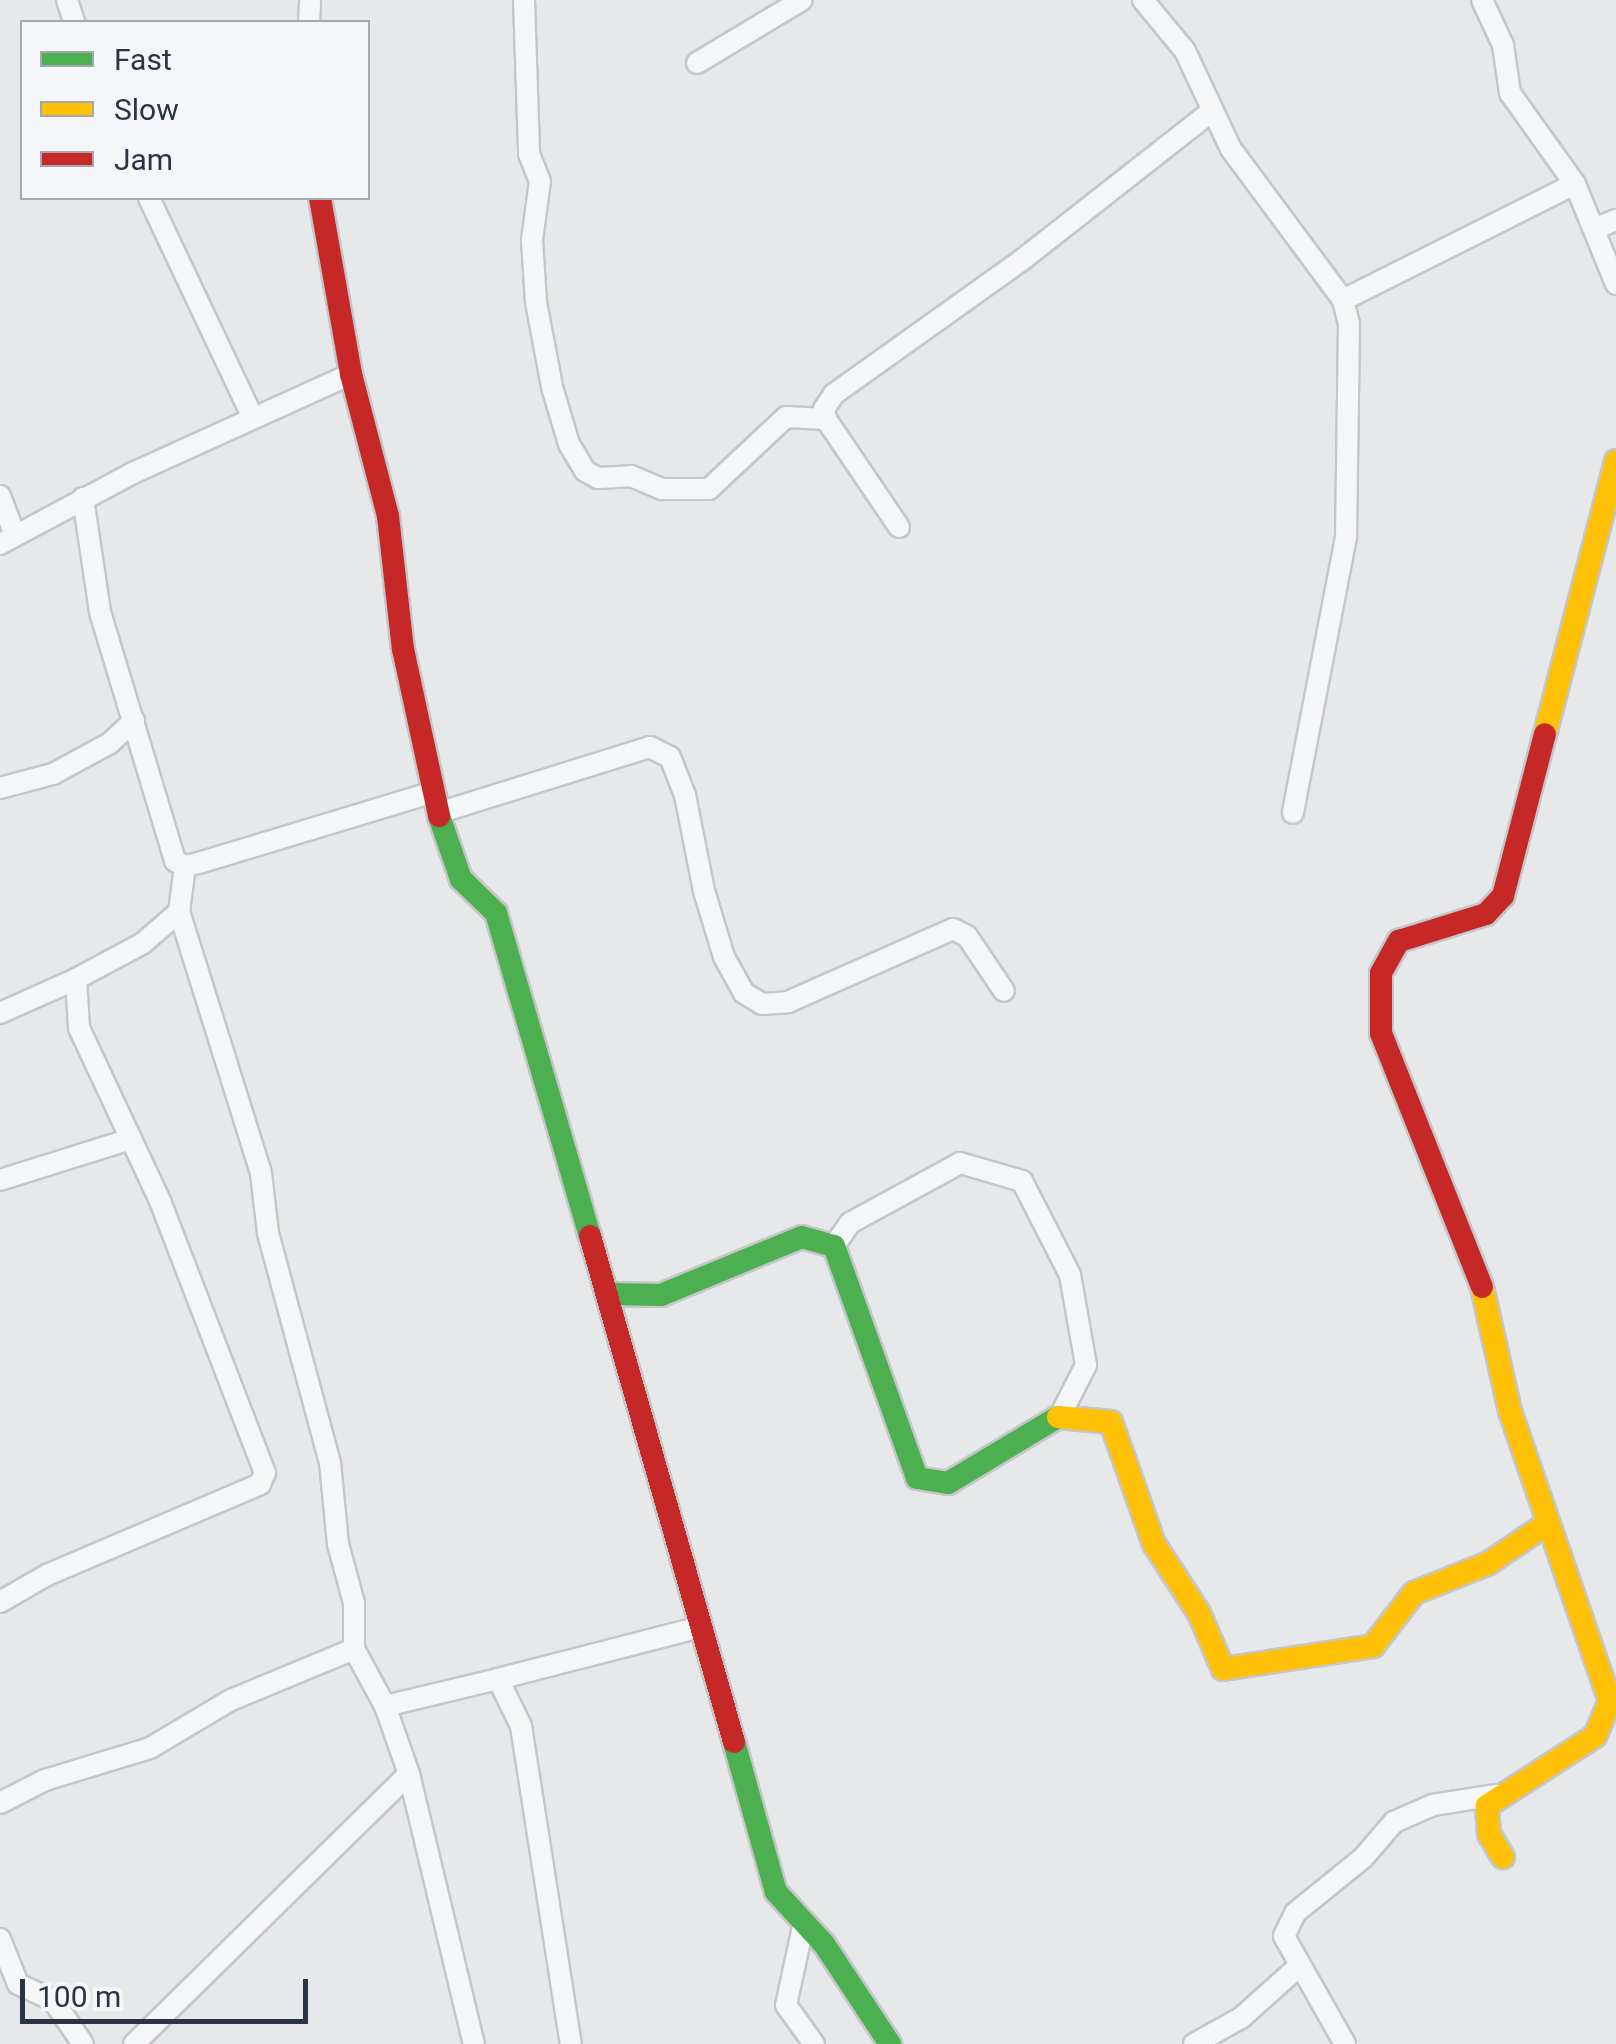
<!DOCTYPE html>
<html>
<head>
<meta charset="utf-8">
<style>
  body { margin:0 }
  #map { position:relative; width:1616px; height:2044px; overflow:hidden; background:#e6e8ea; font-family:Roboto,sans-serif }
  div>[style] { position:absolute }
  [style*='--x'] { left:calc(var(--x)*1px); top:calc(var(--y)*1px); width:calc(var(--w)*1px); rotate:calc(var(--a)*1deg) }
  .roads { filter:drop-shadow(2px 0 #c4c6c8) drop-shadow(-2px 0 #c4c6c8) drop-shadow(0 2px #c4c6c8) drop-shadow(0 -2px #c4c6c8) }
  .street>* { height:20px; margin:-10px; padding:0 10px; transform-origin:10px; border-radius:10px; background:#f5f6f7 }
  .fast>* { height:22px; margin:-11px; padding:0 11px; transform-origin:11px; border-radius:11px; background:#4caf50 }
  .slow>* { height:22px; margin:-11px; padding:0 11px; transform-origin:11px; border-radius:11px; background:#ffc107 }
  .jam>* { height:22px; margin:-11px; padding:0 11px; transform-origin:11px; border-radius:11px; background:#c62828 }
  span { translate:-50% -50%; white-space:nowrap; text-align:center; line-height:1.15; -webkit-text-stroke:10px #f4f6f9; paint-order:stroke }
  .legend { position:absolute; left:20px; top:20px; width:350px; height:180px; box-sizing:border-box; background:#f4f6f9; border:2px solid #a4a8b1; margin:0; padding:12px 18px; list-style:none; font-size:30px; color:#2b3445 }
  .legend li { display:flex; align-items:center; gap:20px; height:50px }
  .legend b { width:50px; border:2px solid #a4a8b1 }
  .scale { position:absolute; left:20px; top:1979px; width:288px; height:45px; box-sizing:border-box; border:5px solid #2b3445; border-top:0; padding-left:12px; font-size:30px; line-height:35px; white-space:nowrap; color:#2b3445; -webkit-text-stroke:8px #f4f6f9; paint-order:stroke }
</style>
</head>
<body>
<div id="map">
  <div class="roads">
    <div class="street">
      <i style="--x:67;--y:0;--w:23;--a:72"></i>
      <i style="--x:524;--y:0;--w:154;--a:88.1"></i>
      <i style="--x:529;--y:154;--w:29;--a:68"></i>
      <i style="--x:540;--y:181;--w:60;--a:97.7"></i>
      <i style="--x:532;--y:240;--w:62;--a:86.3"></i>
      <i style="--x:536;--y:302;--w:86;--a:79.3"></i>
      <i style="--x:552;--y:387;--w:59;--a:73.4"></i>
      <i style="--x:569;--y:444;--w:31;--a:59"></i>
      <i style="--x:585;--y:471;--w:15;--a:28"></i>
      <i style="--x:598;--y:478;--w:33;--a:-3"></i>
      <i style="--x:631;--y:476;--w:34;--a:23"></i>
      <i style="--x:662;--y:489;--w:47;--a:0"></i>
      <i style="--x:709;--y:489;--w:105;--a:-43.1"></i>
      <i style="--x:786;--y:417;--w:40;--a:2.9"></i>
      <i style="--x:1143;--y:0;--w:66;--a:50.5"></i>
      <i style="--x:1185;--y:51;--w:108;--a:64.9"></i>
      <i style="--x:1231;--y:149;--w:188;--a:53.4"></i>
      <i style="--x:1343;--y:300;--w:25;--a:76"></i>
      <i style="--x:1349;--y:324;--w:213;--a:90.8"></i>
      <i style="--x:1346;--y:537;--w:281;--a:100.9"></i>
      <i style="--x:1482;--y:0;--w:50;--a:65"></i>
      <i style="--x:1503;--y:45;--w:49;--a:81.7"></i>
      <i style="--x:1510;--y:93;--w:112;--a:54.5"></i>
      <i style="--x:1575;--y:184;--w:108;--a:67.7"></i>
      <i style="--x:309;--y:22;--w:22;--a:-87"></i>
      <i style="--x:697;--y:63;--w:122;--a:-31"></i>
      <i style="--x:149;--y:198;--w:243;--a:64.7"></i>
      <i style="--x:1597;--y:228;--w:21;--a:-23"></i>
      <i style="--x:1343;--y:300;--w:259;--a:-26.6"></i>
      <i style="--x:0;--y:496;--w:42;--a:69"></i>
      <i style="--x:83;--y:498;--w:115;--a:81.5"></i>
      <i style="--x:100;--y:612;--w:260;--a:73.2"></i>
      <i style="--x:175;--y:861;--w:11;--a:27"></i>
      <i style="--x:185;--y:866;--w:17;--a:-13"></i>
      <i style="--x:202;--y:862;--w:242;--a:-16.8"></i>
      <i style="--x:899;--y:527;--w:130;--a:-124.1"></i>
      <i style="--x:826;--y:419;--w:10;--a:-101"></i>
      <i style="--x:824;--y:409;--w:18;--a:-56"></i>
      <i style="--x:834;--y:394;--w:231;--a:-35.5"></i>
      <i style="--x:1022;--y:260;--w:240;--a:-38.1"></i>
      <i style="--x:0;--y:544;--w:151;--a:-28.1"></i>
      <i style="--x:133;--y:473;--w:239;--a:-24.4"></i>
      <i style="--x:0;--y:788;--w:55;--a:-14.8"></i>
      <i style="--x:53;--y:774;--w:65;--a:-28.5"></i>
      <i style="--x:110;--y:743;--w:33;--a:-43"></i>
      <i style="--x:438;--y:813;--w:222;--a:-17.3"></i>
      <i style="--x:650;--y:747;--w:22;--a:27"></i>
      <i style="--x:670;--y:757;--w:41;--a:68.5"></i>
      <i style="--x:685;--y:795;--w:98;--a:78.8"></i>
      <i style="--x:704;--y:891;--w:69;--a:73.1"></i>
      <i style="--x:724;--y:957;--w:41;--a:60.9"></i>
      <i style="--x:744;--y:993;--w:21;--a:31"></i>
      <i style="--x:762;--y:1004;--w:26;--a:-4"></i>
      <i style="--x:788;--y:1002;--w:180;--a:-23.9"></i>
      <i style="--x:953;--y:929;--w:16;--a:27"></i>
      <i style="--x:967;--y:936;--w:66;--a:56.1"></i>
      <i style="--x:0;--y:1013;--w:83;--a:-24.1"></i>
      <i style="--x:0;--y:1180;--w:137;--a:-17.4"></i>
      <i style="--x:834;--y:1246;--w:28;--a:-55"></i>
      <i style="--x:850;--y:1223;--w:125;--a:-28.6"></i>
      <i style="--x:960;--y:1163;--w:65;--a:16.2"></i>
      <i style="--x:1022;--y:1181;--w:106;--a:62.9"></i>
      <i style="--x:1070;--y:1275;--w:91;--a:79.9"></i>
      <i style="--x:1086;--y:1365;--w:57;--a:117"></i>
      <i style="--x:0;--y:1602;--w:54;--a:-29.9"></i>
      <i style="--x:47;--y:1575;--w:232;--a:-23.1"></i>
      <i style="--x:260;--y:1484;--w:12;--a:-66"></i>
      <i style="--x:265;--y:1473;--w:289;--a:-111.1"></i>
      <i style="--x:161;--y:1203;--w:193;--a:-115.1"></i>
      <i style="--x:79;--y:1028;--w:49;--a:-93.5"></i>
      <i style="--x:76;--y:979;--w:76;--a:-28.2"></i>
      <i style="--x:143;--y:943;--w:48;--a:-40.7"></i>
      <i style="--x:498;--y:1679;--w:209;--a:-14.4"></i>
      <i style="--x:385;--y:1706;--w:116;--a:-13.4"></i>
      <i style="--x:498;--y:1679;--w:52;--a:63.9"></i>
      <i style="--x:521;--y:1726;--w:322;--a:81.1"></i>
      <i style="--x:409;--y:1774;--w:278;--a:76.5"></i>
      <i style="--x:0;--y:1803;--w:51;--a:-27.1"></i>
      <i style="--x:45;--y:1780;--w:110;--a:-16.9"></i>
      <i style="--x:150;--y:1748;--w:94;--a:-30.7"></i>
      <i style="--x:231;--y:1700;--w:133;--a:-22.5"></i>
      <i style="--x:354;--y:1649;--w:46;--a:-90"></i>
      <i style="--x:354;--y:1603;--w:61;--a:-105.2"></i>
      <i style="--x:338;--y:1544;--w:81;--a:-95.6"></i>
      <i style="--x:330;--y:1463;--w:238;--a:-105.1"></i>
      <i style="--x:268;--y:1233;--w:60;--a:-96.7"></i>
      <i style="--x:261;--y:1173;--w:274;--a:-107.4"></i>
      <i style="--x:179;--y:912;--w:46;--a:-82.6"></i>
      <i style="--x:804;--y:1922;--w:85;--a:102.2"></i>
      <i style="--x:786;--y:2005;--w:48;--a:54.3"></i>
      <i style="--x:0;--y:1939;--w:48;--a:68.2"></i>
      <i style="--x:18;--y:1984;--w:38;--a:25"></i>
      <i style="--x:53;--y:2000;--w:53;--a:55.7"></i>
      <i style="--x:134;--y:2044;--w:385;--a:-44.5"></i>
      <i style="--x:409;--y:1774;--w:72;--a:-109.4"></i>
      <i style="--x:385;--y:1706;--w:65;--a:-118.5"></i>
      <i style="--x:1194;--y:2044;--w:54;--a:-29"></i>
      <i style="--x:1241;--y:2018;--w:75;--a:-41.8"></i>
      <i style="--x:1345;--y:2044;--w:124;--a:-119.5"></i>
      <i style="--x:1284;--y:1936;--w:25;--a:-64"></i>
      <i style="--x:1295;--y:1913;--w:87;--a:-39"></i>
      <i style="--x:1363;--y:1858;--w:48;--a:-49.3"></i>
      <i style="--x:1394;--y:1822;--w:43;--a:-23.6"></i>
      <i style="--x:1433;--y:1805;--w:64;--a:-9"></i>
    </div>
    <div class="fast">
      <i style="--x:439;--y:816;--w:67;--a:70.8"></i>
      <i style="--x:461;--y:879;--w:49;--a:44.2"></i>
      <i style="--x:496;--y:913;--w:336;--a:73.8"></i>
      <i style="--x:608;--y:1294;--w:53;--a:1.1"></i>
      <i style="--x:661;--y:1295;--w:152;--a:-22.4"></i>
      <i style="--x:802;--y:1237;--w:33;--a:16"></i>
      <i style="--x:834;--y:1246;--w:246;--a:70.3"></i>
      <i style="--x:917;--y:1478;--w:31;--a:9"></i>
      <i style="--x:948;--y:1483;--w:128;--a:-31"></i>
      <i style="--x:734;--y:1742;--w:156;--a:74.4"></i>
      <i style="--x:776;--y:1892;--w:71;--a:47.3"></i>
      <i style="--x:824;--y:1944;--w:120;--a:56.6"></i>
    </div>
    <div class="slow">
      <i style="--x:1545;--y:734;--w:282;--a:-75.4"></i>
      <i style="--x:1482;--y:1287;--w:127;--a:77.3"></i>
      <i style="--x:1510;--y:1411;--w:307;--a:71"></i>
      <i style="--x:1610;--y:1701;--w:38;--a:113"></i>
      <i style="--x:1595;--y:1736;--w:129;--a:147.1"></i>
      <i style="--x:1487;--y:1806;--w:28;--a:86"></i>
      <i style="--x:1489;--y:1834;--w:27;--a:59"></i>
      <i style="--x:1058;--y:1417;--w:53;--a:5.4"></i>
      <i style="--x:1111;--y:1422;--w:129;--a:70.6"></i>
      <i style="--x:1154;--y:1544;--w:82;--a:56.9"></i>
      <i style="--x:1199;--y:1613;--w:61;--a:66.8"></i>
      <i style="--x:1223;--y:1669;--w:152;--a:-8.7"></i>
      <i style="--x:1373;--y:1646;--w:67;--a:-52.3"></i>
      <i style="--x:1414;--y:1593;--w:81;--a:-21.8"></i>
      <i style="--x:1489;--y:1563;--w:71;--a:-34.1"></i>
    </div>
    <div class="jam">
      <i style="--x:320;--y:198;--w:179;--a:80"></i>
      <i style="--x:351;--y:374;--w:147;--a:75.4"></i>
      <i style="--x:388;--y:516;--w:134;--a:83.6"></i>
      <i style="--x:403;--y:649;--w:171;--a:77.8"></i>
      <i style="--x:590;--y:1236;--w:526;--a:74.11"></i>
      <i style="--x:1482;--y:1287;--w:273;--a:-111.7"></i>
      <i style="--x:1381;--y:1033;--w:60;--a:-90"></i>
      <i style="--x:1381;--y:973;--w:37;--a:-61"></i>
      <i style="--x:1399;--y:941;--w:91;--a:-17.2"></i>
      <i style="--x:1486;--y:914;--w:25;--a:-47"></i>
      <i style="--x:1503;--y:896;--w:167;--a:-75.5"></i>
    </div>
  </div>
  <ul class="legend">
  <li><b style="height:12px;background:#4caf50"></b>Fast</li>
  <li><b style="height:12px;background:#ffc107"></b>Slow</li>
  <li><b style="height:12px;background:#c62828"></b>Jam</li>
  </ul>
  <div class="scale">100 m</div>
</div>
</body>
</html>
